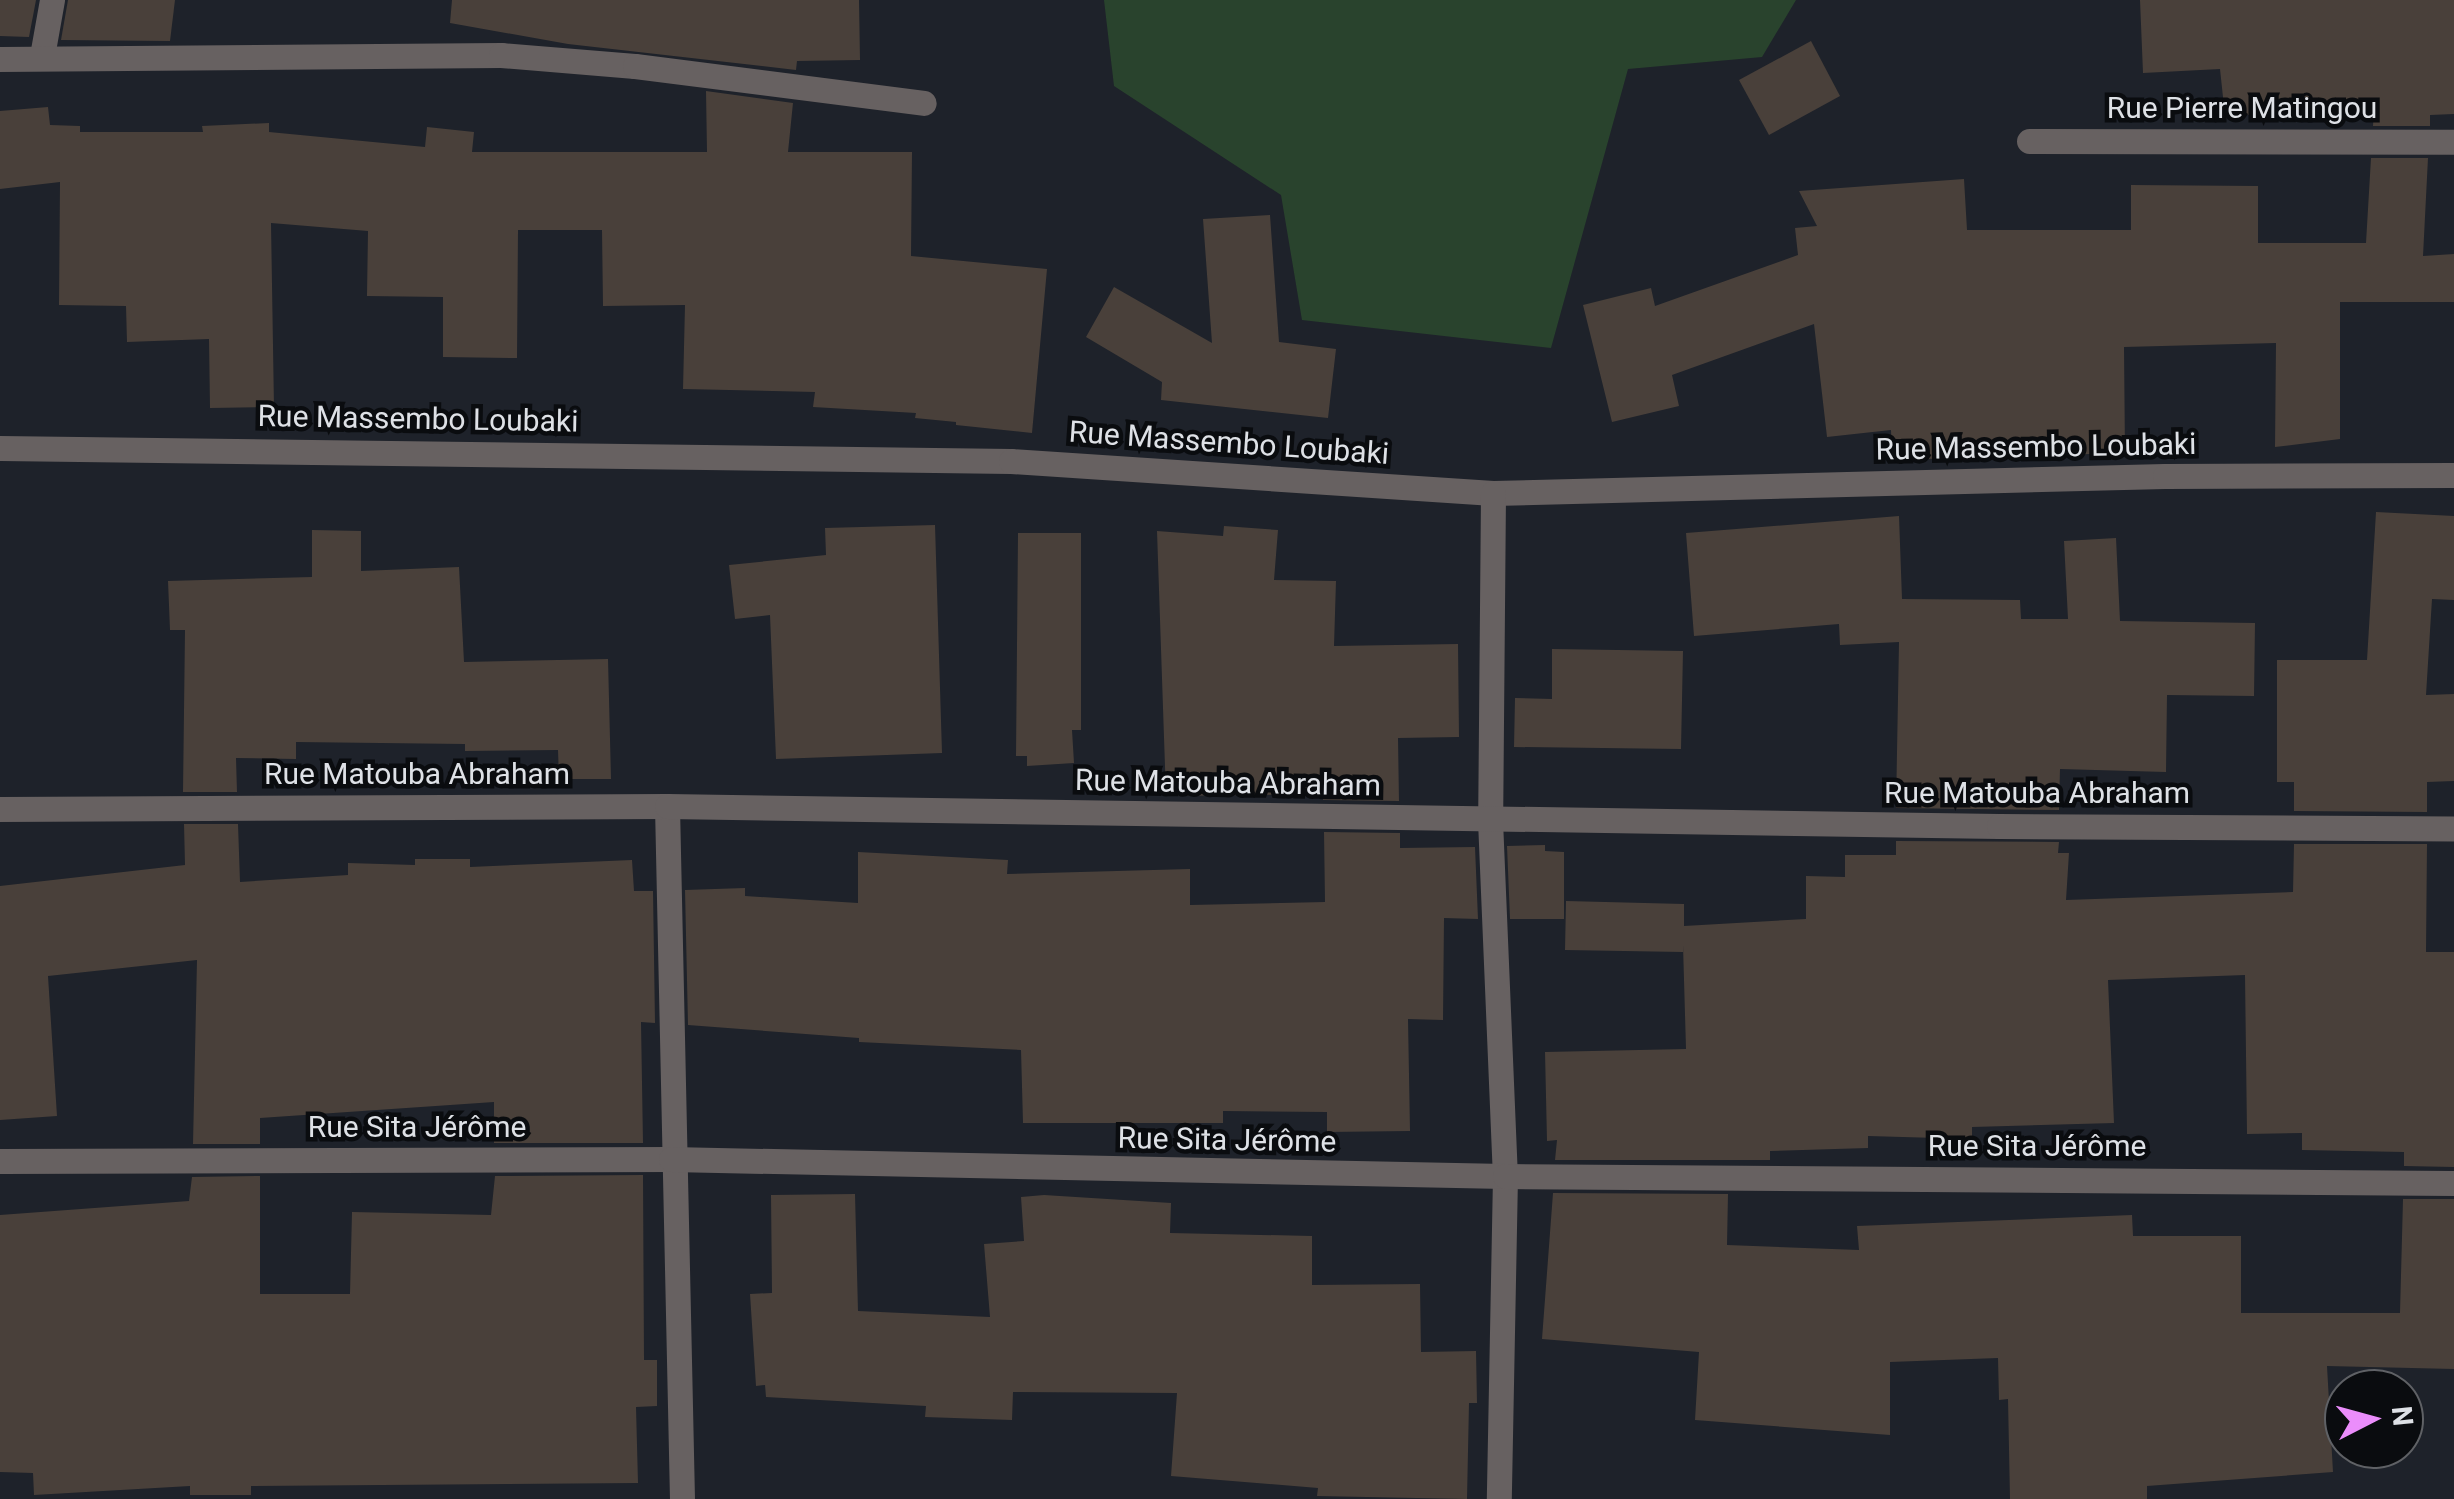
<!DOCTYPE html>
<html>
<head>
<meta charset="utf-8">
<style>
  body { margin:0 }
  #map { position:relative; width:2454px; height:1499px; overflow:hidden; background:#1e222a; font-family:Roboto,sans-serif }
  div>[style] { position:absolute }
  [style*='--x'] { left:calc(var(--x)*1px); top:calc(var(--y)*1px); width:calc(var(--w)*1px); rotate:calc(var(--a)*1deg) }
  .green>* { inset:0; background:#29432d }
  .building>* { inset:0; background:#49403a }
  .minor>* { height:25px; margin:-12.5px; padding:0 12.5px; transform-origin:12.5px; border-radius:12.5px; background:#676161 }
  span { translate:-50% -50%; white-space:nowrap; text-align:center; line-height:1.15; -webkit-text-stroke:9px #0a0c0f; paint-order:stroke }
  .street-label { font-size:30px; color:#dee1e6 }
  .north { position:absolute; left:2324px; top:1369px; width:100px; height:100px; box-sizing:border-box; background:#0a0c0f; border:2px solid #5f6165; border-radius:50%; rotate:84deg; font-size:28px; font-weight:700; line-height:40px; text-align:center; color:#dee1e6 }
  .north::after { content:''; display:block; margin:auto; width:35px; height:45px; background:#eb8dfb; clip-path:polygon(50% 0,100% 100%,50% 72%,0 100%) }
</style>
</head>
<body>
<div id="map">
  <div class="green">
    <i style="clip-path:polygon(1104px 0,1796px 0,1762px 57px,1628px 69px,1551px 348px,1302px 320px,1281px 195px,1114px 86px)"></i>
  </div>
  <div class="building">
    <i style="clip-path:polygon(0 0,36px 0,29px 37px,0 36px)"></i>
    <i style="clip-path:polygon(68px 0,175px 0,170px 41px,61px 40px)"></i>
    <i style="clip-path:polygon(452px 0,859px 0,860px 60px,797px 61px,796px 70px,568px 44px,450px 23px)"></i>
    <i style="clip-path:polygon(2140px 0,2454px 0,2454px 114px,2430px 115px,2430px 126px,2373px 126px,2374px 109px,2225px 116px,2220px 69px,2143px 73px)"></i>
    <i style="clip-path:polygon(1811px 41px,1840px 96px,1769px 135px,1739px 80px)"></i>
    <i style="clip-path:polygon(706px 91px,793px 103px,788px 152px,912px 152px,911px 256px,1047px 269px,1032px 433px,956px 425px,956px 422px,915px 418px,916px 413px,813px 407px,815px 392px,683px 389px,685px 305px,603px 306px,602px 230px,518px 230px,517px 358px,443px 357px,443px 297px,367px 296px,368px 231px,271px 223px,274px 407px,210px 408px,209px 339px,127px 342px,126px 306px,59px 305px,60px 182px,0 189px,0 111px,48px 107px,50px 125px,80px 126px,80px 132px,203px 132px,202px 126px,269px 123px,269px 132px,425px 147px,427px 127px,474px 132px,472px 152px,707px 152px)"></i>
    <i style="clip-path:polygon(2371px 158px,2428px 158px,2423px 256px,2454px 254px,2454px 302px,2340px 302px,2340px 439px,2275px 447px,2276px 343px,2124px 347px,2125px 453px,1892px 460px,1891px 430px,1827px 437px,1814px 324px,1672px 375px,1679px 406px,1612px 422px,1583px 305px,1651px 288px,1655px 306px,1798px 255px,1795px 228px,1817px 226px,1799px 191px,1964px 179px,1967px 230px,2131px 230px,2131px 185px,2258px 186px,2258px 243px,2366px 243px)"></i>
    <i style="clip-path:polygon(1270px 215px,1279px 342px,1336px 349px,1328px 418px,1161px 400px,1162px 382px,1086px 337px,1114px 287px,1212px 343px,1203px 219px)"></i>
    <i style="clip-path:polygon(2376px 512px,2454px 516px,2454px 600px,2432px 599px,2426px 695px,2454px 694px,2454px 781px,2427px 782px,2427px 812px,2294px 811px,2294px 782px,2277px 782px,2277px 660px,2367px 660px)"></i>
    <i style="clip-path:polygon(1899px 516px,1902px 599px,2020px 600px,2021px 619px,2068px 619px,2064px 541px,2116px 538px,2120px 621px,2255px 623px,2254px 696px,2167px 695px,2166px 772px,2060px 769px,2059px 810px,1896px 808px,1899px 642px,1840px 645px,1839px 624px,1694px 636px,1686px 533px)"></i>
    <i style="clip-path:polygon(935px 525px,942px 753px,776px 759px,770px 615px,735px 619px,729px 565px,826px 555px,825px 528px)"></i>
    <i style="clip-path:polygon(1224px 526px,1278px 530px,1274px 580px,1336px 581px,1334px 646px,1458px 644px,1459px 737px,1398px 738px,1399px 801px,1323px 800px,1323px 794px,1166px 796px,1157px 531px,1223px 536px)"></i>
    <i style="clip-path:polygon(312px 530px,361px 531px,361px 571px,459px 567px,464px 662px,608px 659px,611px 779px,559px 779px,558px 750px,465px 751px,465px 744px,296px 742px,296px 759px,236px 758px,237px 792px,183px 792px,185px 630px,170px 630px,168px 581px,312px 577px)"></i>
    <i style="clip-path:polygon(1018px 533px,1081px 533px,1081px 730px,1072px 730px,1074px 763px,1027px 766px,1027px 756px,1016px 756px)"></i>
    <i style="clip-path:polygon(1552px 649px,1683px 651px,1681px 749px,1514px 747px,1515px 698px,1552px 699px)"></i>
    <i style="clip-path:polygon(184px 824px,238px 824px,240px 882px,348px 875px,348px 863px,415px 865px,415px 859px,470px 859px,470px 867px,632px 860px,634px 891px,653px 891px,655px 1023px,641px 1022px,643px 1143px,494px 1143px,494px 1102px,260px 1118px,260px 1144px,193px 1144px,197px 960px,48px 976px,57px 1116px,0 1120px,0 886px,185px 865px)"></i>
    <i style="clip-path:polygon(1324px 832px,1400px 833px,1400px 848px,1475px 847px,1478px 919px,1444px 918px,1443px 1020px,1408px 1019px,1410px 1131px,1327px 1132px,1327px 1112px,1223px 1111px,1223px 1123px,1023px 1123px,1021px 1050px,859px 1042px,859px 1038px,688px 1025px,685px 890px,745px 888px,745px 896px,858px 903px,858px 852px,1008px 860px,1007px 874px,1190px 869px,1190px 905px,1325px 902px)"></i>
    <i style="clip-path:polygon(1896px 841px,2059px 842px,2058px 853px,2069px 853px,2066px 900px,2293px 892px,2294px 844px,2427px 844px,2426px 952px,2454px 952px,2454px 1167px,2404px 1166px,2404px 1152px,2302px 1150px,2302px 1133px,2247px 1134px,2245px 975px,2108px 980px,2114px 1123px,1972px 1127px,1972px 1139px,1868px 1136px,1868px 1148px,1770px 1151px,1770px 1160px,1555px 1160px,1557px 1140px,1547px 1141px,1545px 1052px,1686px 1049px,1683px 945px,1683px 952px,1565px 950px,1566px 901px,1684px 904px,1684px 926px,1806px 919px,1806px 876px,1845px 877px,1845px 855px,1896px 855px)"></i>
    <i style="clip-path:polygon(1545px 845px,1545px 851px,1564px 852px,1564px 919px,1510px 919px,1507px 846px)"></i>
    <i style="clip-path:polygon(643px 1175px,644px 1360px,657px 1360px,657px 1406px,636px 1407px,638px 1483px,251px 1486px,251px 1495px,190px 1495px,190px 1486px,34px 1495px,33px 1473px,0 1472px,0 1215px,189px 1201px,192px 1177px,260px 1176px,260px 1294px,350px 1294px,352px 1212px,491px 1215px,495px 1176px)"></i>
    <i style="clip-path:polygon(1553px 1193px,1728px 1194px,1727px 1245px,1859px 1250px,1857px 1226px,2132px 1215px,2133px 1236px,2241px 1236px,2241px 1313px,2400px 1313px,2403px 1199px,2454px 1199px,2454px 1369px,2327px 1366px,2333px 1472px,2147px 1486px,2147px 1499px,2010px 1499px,2008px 1399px,1999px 1400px,1998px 1358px,1890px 1362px,1890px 1435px,1695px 1420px,1699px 1352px,1542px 1339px)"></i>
    <i style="clip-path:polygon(855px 1194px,858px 1311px,990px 1317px,984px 1244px,1024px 1241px,1021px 1197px,1044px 1195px,1171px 1203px,1170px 1233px,1312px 1236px,1312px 1285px,1420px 1284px,1421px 1352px,1476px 1351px,1477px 1403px,1469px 1403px,1467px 1499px,1317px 1496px,1318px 1488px,1171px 1476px,1177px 1393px,1013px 1392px,1012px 1420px,925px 1417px,926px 1406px,766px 1397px,765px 1385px,756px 1386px,750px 1294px,772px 1293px,771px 1195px)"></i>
  </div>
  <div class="minor">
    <i style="--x:42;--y:56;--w:57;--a:-79.9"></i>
    <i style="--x:0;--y:59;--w:501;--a:-0.46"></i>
    <i style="--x:501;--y:55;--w:134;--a:4.7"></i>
    <i style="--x:635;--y:66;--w:291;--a:7.3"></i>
    <i style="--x:2029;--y:141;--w:425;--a:0.1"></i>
    <i style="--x:0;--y:448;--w:1011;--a:0.74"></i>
    <i style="--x:1011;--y:461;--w:483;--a:3.8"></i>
    <i style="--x:1493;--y:493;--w:672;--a:-1.45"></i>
    <i style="--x:2165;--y:476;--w:289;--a:-0.2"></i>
    <i style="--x:1493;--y:493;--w:327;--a:90.5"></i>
    <i style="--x:1490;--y:820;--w:356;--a:87.6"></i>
    <i style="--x:1505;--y:1176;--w:323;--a:91.1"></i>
    <i style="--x:667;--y:806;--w:693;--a:88.76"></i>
    <i style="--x:0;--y:809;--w:667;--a:-0.26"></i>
    <i style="--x:667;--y:806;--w:1332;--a:0.86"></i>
    <i style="--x:1999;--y:826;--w:455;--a:0.3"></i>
    <i style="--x:0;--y:1161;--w:671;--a:-0.17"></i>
    <i style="--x:671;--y:1159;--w:834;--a:1.17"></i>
    <i style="--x:1505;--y:1176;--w:949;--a:0.42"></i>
  </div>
  <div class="street-label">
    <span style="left:2242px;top:108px">Rue Pierre Matingou</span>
    <span style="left:418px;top:419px;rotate:1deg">Rue Massembo Loubaki</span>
    <span style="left:1229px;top:443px;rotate:4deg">Rue Massembo Loubaki</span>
    <span style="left:2036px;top:447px;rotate:-1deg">Rue Massembo Loubaki</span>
    <span style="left:417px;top:774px">Rue Matouba Abraham</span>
    <span style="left:1228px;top:783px;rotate:1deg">Rue Matouba Abraham</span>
    <span style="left:2037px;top:793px">Rue Matouba Abraham</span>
    <span style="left:417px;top:1127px">Rue Sita Jérôme</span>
    <span style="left:1227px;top:1140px;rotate:1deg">Rue Sita Jérôme</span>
    <span style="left:2037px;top:1146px">Rue Sita Jérôme</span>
  </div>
  <div class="north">N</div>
</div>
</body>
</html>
